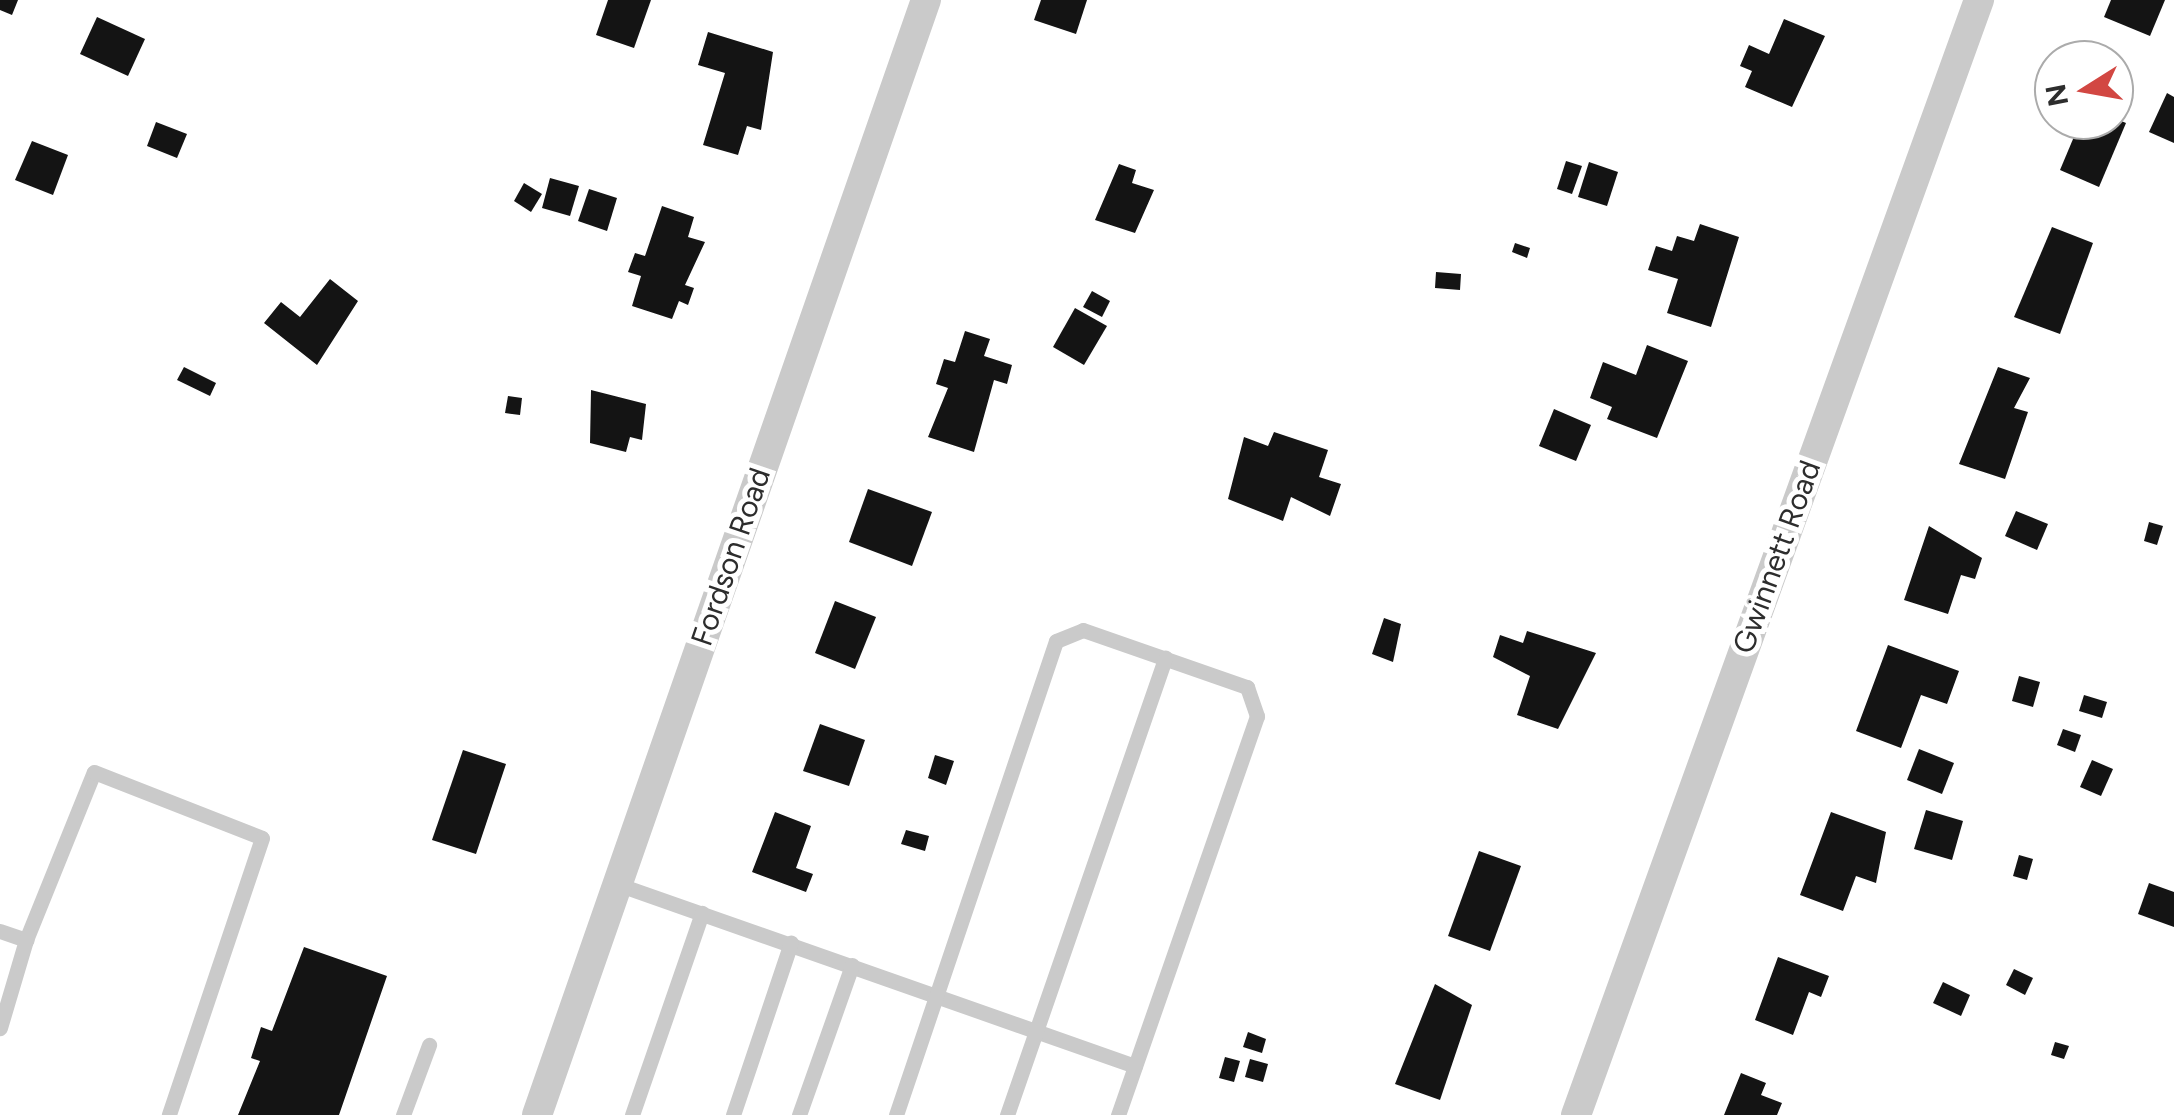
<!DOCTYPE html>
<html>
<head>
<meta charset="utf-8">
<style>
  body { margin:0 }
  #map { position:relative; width:2174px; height:1115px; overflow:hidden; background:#fff; font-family:Figtree,sans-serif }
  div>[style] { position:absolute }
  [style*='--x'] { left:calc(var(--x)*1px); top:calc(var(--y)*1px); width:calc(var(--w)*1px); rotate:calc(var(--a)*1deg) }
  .building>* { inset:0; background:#141414 }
  .service>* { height:15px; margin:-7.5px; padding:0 7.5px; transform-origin:7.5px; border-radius:7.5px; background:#cacaca }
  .minor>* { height:30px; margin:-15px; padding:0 15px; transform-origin:15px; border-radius:15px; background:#cacaca }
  span { translate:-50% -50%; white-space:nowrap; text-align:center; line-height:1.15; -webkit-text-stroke:10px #fff; paint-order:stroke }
  .street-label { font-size:30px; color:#2d2d2d }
  .north { position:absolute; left:2034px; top:40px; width:100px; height:100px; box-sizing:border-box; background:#fff; border:2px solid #ababab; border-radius:50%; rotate:259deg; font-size:28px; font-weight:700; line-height:40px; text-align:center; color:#2d2d2d }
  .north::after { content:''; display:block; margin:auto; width:35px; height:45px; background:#d24742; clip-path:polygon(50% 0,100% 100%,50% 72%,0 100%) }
</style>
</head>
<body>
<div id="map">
  <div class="building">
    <i style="clip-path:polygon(0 0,18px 0,12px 15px,0 10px)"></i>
    <i style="clip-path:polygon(608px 0,651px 0,634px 48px,596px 35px)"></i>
    <i style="clip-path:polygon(1041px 0,1087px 0,1076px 34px,1034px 20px)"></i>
    <i style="clip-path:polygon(2111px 0,2165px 0,2150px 36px,2104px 17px)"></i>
    <i style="clip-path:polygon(97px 17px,145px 39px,128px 76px,80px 54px)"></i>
    <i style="clip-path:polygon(1784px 19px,1825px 36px,1792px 107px,1745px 87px,1752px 71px,1740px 66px,1749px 45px,1769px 54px)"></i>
    <i style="clip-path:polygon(708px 32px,773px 52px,761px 130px,747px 126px,738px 155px,703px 145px,725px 73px,698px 65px)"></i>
    <i style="clip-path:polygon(2167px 93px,2174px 97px,2174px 143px,2149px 132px)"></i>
    <i style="clip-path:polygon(2114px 118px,2126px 123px,2099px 187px,2060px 170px,2081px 120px)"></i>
    <i style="clip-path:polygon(156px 122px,187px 134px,177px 158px,147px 146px)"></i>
    <i style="clip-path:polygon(32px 141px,68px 155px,53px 195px,15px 180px)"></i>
    <i style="clip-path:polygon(1566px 161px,1582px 166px,1572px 194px,1557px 189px)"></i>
    <i style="clip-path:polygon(1589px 162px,1618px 172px,1607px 206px,1578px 197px)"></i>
    <i style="clip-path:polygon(1119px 164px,1136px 170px,1132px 183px,1154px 190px,1135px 233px,1095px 220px)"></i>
    <i style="clip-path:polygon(550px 178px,579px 186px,570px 216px,542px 208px)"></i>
    <i style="clip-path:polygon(524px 183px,542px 194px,531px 212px,514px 201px)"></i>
    <i style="clip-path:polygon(589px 189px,617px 198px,607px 231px,578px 221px)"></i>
    <i style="clip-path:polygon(662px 206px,694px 217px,688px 237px,705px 242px,685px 285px,694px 288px,688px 305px,679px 301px,672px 319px,632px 306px,641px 276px,628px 272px,635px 253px,645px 256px)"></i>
    <i style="clip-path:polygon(1700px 224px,1739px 237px,1711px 327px,1667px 313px,1678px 279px,1648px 270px,1656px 246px,1672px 251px,1677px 236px,1694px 241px)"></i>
    <i style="clip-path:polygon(2052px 227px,2093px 243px,2060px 334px,2014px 317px)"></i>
    <i style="clip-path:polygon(1515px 243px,1530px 248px,1527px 258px,1512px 252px)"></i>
    <i style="clip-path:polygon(1436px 272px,1461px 274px,1460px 290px,1435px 288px)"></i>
    <i style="clip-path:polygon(330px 279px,358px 301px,317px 365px,264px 323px,281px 302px,300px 317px)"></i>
    <i style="clip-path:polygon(1092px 291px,1110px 301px,1102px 317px,1083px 307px)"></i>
    <i style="clip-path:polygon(1075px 308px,1107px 326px,1084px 365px,1053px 347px)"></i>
    <i style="clip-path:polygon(965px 331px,990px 339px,984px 356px,1012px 365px,1007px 384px,994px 380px,974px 452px,928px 437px,948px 388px,936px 384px,944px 359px,955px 362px)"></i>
    <i style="clip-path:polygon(1647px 345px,1688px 361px,1657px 438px,1607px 419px,1612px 407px,1590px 398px,1603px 362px,1636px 375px)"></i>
    <i style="clip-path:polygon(184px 367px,216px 383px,210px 396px,177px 380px)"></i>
    <i style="clip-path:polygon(1998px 367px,2030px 378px,2014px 408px,2028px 412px,2005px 479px,1959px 464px)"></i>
    <i style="clip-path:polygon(591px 390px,646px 404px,642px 440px,630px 437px,626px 452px,590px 443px)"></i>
    <i style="clip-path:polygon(508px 396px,522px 398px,520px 415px,505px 413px)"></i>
    <i style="clip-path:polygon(1554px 409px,1591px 425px,1576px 461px,1539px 446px)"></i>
    <i style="clip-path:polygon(1274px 432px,1328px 450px,1319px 477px,1341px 484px,1330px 516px,1291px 497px,1283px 521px,1228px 499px,1244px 437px,1268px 446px)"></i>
    <i style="clip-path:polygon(868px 489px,932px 512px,912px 566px,849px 542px)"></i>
    <i style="clip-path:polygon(2016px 511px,2048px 524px,2037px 550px,2005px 536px)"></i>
    <i style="clip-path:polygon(2149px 522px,2163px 526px,2157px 545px,2144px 541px)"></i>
    <i style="clip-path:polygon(1929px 526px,1982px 558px,1975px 579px,1961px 575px,1948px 614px,1904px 600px)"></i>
    <i style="clip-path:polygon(835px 601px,876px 617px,855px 669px,815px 653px)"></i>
    <i style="clip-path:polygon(1384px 618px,1401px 624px,1393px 662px,1372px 654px)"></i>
    <i style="clip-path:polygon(1527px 631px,1596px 653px,1558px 729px,1517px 715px,1530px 676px,1493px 657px,1500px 635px,1523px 643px)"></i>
    <i style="clip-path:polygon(1888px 645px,1959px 671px,1947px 704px,1921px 695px,1901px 748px,1856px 731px)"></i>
    <i style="clip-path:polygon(2019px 676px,2040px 682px,2033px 707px,2012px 701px)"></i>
    <i style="clip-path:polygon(2084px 695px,2107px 702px,2102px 718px,2079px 711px)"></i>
    <i style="clip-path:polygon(820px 724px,865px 740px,849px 786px,803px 771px)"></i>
    <i style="clip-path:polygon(2063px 729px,2081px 735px,2075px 752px,2057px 745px)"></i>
    <i style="clip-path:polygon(1919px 749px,1954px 763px,1942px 794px,1907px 780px)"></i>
    <i style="clip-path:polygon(463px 750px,506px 764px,476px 854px,432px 840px)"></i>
    <i style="clip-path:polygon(935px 755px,954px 761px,946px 785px,928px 778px)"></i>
    <i style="clip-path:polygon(2092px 760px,2113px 769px,2101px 796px,2080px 787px)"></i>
    <i style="clip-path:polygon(1926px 810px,1963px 821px,1952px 860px,1914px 849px)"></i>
    <i style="clip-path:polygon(775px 812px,811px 826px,796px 868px,813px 874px,806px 892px,752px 872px)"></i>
    <i style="clip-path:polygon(1831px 812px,1886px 832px,1876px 883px,1856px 876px,1843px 911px,1800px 895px)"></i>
    <i style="clip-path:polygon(906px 830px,929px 836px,925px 851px,901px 844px)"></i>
    <i style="clip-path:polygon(1479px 851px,1521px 866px,1490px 951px,1448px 936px)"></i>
    <i style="clip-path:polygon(2019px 855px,2033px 859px,2027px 880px,2013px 876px)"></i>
    <i style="clip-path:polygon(2149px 883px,2174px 892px,2174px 927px,2138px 914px)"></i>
    <i style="clip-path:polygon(304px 947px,387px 976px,339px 1115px,238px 1115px,260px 1061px,251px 1058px,261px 1027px,272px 1031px)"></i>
    <i style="clip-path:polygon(1778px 957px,1829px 976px,1821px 997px,1809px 992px,1793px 1035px,1755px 1020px)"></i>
    <i style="clip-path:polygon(2014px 969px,2033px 978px,2025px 995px,2006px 985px)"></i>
    <i style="clip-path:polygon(1943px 982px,1970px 995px,1961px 1016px,1933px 1003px)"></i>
    <i style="clip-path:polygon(1435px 984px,1472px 1005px,1440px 1100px,1395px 1084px)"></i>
    <i style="clip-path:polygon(1248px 1032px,1266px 1039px,1262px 1053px,1243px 1047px)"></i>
    <i style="clip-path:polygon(2055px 1042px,2069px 1046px,2064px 1059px,2051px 1055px)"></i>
    <i style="clip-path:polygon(1225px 1057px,1240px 1061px,1234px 1082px,1219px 1078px)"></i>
    <i style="clip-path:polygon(1250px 1059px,1268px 1064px,1263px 1082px,1245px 1077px)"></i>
    <i style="clip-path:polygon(1741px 1073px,1766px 1083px,1761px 1095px,1782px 1103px,1777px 1115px,1724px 1115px)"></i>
  </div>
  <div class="service">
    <i style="--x:617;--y:884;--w:549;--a:19.36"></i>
    <i style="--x:0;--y:931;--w:28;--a:19"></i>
    <i style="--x:26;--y:940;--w:92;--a:106.5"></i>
    <i style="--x:26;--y:940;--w:181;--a:-68"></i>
    <i style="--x:94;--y:772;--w:180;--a:21.4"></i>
    <i style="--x:262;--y:838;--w:292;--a:108.6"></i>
    <i style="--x:403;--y:1115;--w:75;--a:-69.6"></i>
    <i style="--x:632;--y:1115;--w:214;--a:-70.9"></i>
    <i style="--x:733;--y:1115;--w:182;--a:-71.4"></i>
    <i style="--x:799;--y:1115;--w:159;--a:-70.5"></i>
    <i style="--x:896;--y:1115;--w:500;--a:-71.35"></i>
    <i style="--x:1056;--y:641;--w:29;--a:-22"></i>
    <i style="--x:1083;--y:630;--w:174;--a:19.2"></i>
    <i style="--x:1247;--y:687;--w:31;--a:71"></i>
    <i style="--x:1257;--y:716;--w:423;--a:109.2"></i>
    <i style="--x:1007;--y:1115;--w:484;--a:-70.9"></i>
  </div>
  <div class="minor">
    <i style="--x:537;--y:1115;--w:1181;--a:-70.77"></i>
    <i style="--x:1576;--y:1115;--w:1186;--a:-70.13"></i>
  </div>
  <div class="street-label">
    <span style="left:731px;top:557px;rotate:-71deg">Fordson Road</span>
    <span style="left:1777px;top:557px;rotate:-70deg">Gwinnett Road</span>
  </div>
  <div class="north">N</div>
</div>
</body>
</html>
